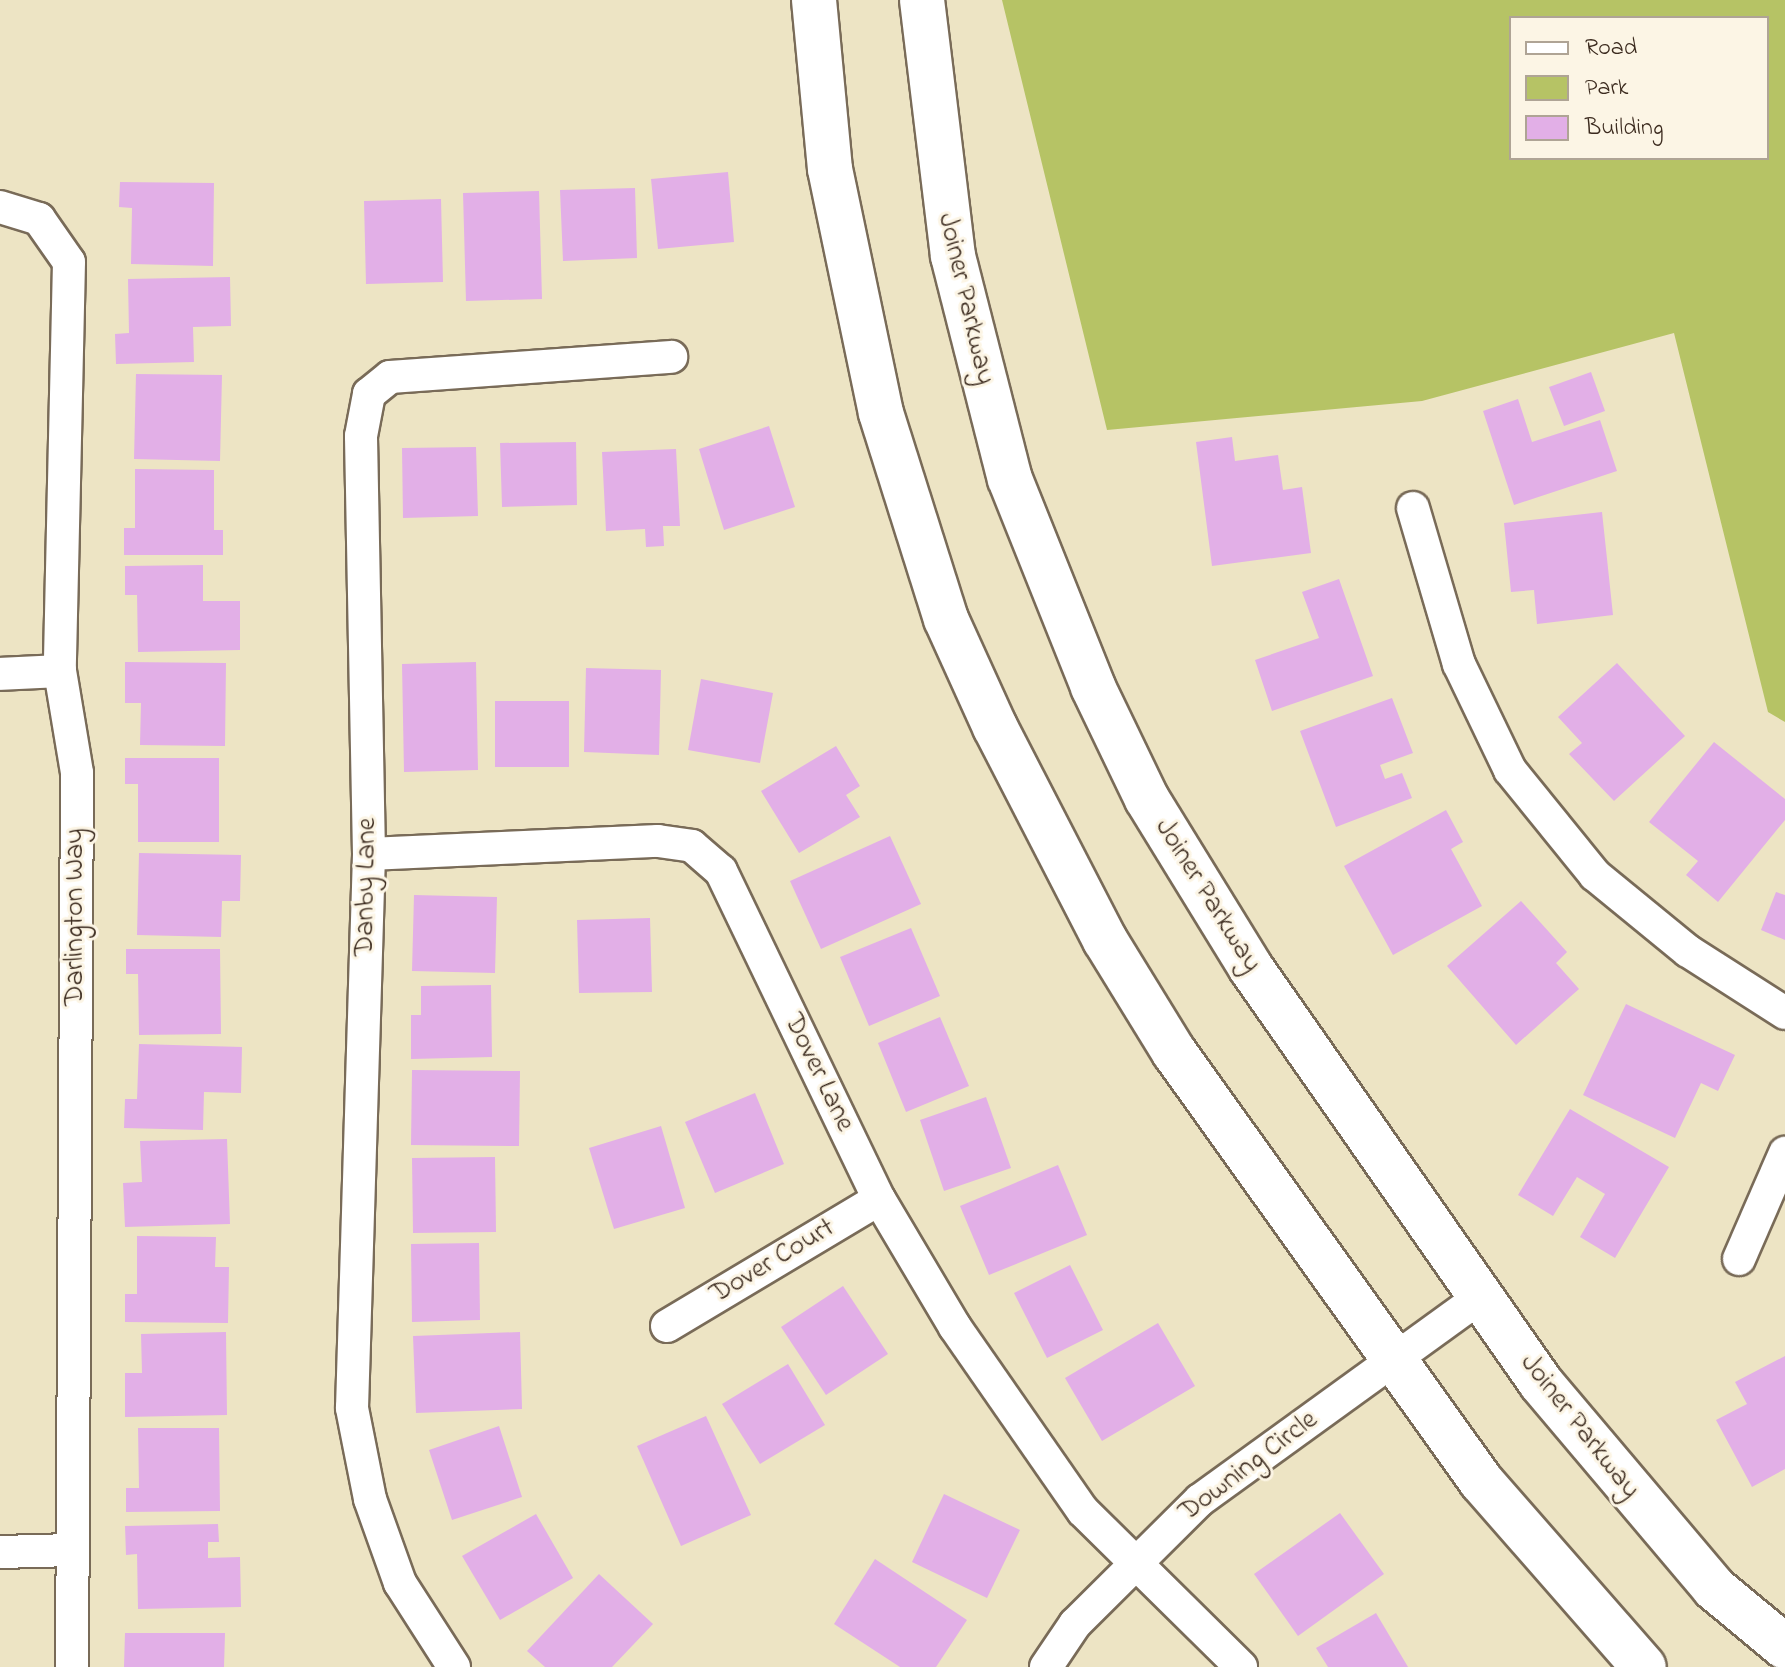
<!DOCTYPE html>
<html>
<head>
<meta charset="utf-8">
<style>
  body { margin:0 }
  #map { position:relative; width:1785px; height:1667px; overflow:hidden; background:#ede4c4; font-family:"Indie Flower",sans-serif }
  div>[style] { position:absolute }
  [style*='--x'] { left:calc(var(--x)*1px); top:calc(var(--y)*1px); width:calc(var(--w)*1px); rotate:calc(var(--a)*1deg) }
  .green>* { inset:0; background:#b6c365 }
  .building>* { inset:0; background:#e2afe7 }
  .roads { filter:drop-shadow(2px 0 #796b58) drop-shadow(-2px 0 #796b58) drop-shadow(0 2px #796b58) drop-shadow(0 -2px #796b58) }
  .minor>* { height:32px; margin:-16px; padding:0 16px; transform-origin:16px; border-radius:16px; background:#fff }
  .secondary>* { height:44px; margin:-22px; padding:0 22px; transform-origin:22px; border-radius:22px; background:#fff }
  span { translate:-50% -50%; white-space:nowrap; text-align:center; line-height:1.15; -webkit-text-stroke:6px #fcf5e5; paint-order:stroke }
  .street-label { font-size:28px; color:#3b2a1e }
  .legend { position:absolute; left:1509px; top:16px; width:260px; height:144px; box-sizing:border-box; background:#fcf5e5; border:2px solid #afa495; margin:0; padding:10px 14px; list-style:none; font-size:24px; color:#3b2a1e }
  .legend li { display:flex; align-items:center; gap:16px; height:40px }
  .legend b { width:40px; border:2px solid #afa495 }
</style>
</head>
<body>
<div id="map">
  <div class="green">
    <i style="clip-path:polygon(evenodd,1002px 0,1785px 0,1785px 722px,1768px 712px,1674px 333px,1422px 401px,1107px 430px,1002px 0,1511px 18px,1767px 18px,1767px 158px,1511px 158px,1511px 18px)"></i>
  </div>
  <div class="building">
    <i style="clip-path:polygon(728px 172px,734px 242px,658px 249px,651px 179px)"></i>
    <i style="clip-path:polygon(120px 182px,214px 183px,213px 266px,131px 264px,132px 208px,119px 207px)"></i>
    <i style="clip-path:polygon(635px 188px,637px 258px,563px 261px,560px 190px)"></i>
    <i style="clip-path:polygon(539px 191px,542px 299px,466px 301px,463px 193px)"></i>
    <i style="clip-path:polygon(441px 199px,443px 282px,366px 284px,364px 201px)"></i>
    <i style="clip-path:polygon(230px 277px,231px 326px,193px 327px,194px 362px,116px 364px,115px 334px,129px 333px,128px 279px)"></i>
    <i style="clip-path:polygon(1591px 372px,1605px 411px,1564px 426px,1549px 387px)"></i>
    <i style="clip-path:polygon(136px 374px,222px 375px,220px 461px,134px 459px)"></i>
    <i style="clip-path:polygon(1518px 399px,1532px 442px,1600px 420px,1617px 471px,1514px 505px,1483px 411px)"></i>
    <i style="clip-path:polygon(769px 426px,795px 507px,724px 530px,699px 449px)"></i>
    <i style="clip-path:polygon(1232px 437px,1235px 461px,1278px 455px,1283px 490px,1302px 487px,1311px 553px,1212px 566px,1196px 442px)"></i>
    <i style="clip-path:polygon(576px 442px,577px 505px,502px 507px,500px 443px)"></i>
    <i style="clip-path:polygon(476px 447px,478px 516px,403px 518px,402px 448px)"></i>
    <i style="clip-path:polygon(676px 449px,680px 526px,663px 526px,664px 546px,646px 547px,645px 529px,606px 531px,602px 452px)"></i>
    <i style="clip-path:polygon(135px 469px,214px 470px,214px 530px,223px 530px,223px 555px,124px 555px,124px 528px,135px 528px)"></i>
    <i style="clip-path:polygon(1602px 512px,1613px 615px,1537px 624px,1534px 590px,1511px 592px,1504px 523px)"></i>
    <i style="clip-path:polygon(203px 565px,203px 601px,240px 601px,240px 650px,138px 652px,137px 595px,125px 595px,125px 566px)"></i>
    <i style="clip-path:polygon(1339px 579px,1373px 676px,1272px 711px,1255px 660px,1319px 638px,1302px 592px)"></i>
    <i style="clip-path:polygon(125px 662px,226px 663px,225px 746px,140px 745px,141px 703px,125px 703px)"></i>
    <i style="clip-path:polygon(476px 662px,478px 770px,404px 772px,402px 664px)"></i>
    <i style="clip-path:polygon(1617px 663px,1685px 736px,1614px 801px,1569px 754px,1582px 743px,1558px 717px)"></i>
    <i style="clip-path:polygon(586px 668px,661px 670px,659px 755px,584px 752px)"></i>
    <i style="clip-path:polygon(701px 679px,773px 693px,760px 763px,688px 750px)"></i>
    <i style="clip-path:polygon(1392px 698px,1413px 753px,1380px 765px,1385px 779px,1402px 773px,1412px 798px,1336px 827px,1300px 731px)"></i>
    <i style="clip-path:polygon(495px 701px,569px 701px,569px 767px,495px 767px)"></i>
    <i style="clip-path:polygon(1714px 742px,1785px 799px,1785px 820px,1718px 902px,1686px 875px,1698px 861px,1649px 822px)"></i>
    <i style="clip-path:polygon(836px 746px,860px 786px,846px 795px,860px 817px,799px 853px,761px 791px)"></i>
    <i style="clip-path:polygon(125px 758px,219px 758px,219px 842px,138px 842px,138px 784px,125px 784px)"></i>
    <i style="clip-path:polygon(1446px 810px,1463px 842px,1451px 849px,1482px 906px,1393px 955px,1344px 866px)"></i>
    <i style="clip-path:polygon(890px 836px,921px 904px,821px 949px,790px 881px)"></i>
    <i style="clip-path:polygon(139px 853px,241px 855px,240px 901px,222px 901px,221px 937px,137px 935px)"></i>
    <i style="clip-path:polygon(1776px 892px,1785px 895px,1785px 940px,1761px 930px)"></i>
    <i style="clip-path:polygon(414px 895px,497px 897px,495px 973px,412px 971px)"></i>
    <i style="clip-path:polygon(1521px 901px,1567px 952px,1556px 963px,1579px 989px,1516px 1045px,1447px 966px)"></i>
    <i style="clip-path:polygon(650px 918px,652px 992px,579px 993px,577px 920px)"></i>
    <i style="clip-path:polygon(911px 928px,940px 996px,869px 1026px,840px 957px)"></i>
    <i style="clip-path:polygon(126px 949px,220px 949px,221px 1034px,139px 1035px,138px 974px,126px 974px)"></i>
    <i style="clip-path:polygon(491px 985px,492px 1057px,411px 1059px,411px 1015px,421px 1015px,421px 986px)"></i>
    <i style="clip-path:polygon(1626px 1004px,1735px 1055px,1718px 1091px,1701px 1083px,1675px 1138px,1583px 1095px)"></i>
    <i style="clip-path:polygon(940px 1017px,969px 1086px,906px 1112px,878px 1043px)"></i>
    <i style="clip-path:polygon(139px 1044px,242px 1047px,241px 1093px,204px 1092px,203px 1130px,124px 1128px,125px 1099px,137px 1099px)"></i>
    <i style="clip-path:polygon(412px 1070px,520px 1071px,519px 1146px,411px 1145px)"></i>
    <i style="clip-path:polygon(755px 1093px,784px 1164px,715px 1193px,685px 1122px)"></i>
    <i style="clip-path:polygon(986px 1097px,1011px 1168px,944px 1191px,920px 1120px)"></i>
    <i style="clip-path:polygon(1570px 1109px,1669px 1167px,1615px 1258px,1580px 1237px,1605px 1194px,1577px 1177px,1553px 1216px,1518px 1195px)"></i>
    <i style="clip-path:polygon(661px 1126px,685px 1208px,614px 1229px,589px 1148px)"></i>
    <i style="clip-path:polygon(227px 1139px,230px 1224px,125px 1227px,123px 1183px,142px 1182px,140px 1141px)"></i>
    <i style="clip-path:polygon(495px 1157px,496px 1232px,413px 1233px,412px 1158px)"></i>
    <i style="clip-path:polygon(1058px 1165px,1087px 1235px,989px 1275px,960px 1206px)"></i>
    <i style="clip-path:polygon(137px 1236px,216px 1237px,215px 1267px,229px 1267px,228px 1323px,125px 1322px,125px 1294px,137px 1294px)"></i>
    <i style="clip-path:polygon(479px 1243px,480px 1320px,412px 1322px,411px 1244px)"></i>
    <i style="clip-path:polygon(1070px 1265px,1103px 1330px,1047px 1358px,1014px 1293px)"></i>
    <i style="clip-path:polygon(843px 1286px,888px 1354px,826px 1395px,781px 1327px)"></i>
    <i style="clip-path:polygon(1158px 1323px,1195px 1386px,1102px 1441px,1065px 1378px)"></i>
    <i style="clip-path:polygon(226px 1332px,227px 1415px,125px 1417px,125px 1373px,142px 1373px,141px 1334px)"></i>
    <i style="clip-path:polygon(520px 1332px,522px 1409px,416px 1413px,413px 1336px)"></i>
    <i style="clip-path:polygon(1785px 1356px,1785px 1469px,1752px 1487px,1716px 1420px,1747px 1404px,1735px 1382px)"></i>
    <i style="clip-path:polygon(788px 1364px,825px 1425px,760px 1464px,722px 1404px)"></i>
    <i style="clip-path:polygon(706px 1416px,751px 1515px,681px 1546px,637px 1446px)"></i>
    <i style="clip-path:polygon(499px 1426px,522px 1497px,452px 1520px,429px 1450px)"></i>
    <i style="clip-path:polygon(138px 1428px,219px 1428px,220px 1511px,126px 1512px,126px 1488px,139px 1488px)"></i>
    <i style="clip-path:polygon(944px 1494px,1020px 1530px,987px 1598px,912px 1562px)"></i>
    <i style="clip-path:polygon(1340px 1513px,1384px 1574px,1298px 1636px,1254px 1574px)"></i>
    <i style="clip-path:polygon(536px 1514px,573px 1578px,500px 1620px,462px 1556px)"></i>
    <i style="clip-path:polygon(218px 1524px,219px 1542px,208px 1542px,208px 1558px,240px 1557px,241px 1607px,138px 1609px,137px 1554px,126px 1555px,125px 1526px)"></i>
    <i style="clip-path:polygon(875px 1559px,967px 1620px,936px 1667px,900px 1667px,834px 1624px)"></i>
    <i style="clip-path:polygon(599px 1574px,653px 1624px,612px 1667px,545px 1667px,527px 1651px)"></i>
    <i style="clip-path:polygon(1376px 1613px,1408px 1667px,1328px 1667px,1316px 1648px)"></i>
    <i style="clip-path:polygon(125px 1633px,225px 1633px,224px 1667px,124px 1667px)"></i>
  </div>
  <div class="roads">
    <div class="minor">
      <i style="--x:0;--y:207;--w:41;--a:17.1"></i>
      <i style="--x:39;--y:219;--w:52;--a:55.1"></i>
      <i style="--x:69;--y:262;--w:409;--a:91.3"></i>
      <i style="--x:60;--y:671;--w:103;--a:80.5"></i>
      <i style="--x:77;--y:773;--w:894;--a:90.32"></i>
      <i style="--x:1413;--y:508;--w:163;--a:73.6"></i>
      <i style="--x:1459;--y:664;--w:118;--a:64.3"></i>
      <i style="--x:1510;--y:770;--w:135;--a:51"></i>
      <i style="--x:1595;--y:875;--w:120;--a:39.3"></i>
      <i style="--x:1688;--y:951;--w:115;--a:32.6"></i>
      <i style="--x:0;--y:674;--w:60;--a:-2.9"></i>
      <i style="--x:369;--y:854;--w:289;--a:-2.6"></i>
      <i style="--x:658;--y:841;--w:34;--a:8"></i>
      <i style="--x:692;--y:846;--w:38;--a:41"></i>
      <i style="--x:721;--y:871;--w:364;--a:64.3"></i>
      <i style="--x:879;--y:1199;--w:149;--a:59.3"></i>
      <i style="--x:955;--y:1327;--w:224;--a:55.2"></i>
      <i style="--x:1083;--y:1511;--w:222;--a:44.6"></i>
      <i style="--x:1739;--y:1259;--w:116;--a:-66.5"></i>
      <i style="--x:667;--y:1326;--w:247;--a:-30.9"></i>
      <i style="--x:0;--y:1552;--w:73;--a:-1.6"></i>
      <i style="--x:454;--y:1667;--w:100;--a:-122.7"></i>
      <i style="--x:400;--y:1583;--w:89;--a:-109.7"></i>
      <i style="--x:370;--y:1499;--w:93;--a:-101.2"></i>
      <i style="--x:352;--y:1408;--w:554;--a:-88.24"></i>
      <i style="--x:369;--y:854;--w:418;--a:-91.1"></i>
      <i style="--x:361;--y:436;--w:43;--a:-79.2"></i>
      <i style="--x:369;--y:394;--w:27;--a:-39"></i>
      <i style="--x:390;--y:377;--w:282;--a:-4.1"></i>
      <i style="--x:1046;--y:1667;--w:52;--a:-56"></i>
      <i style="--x:1075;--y:1624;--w:176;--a:-44.8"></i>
      <i style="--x:1200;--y:1500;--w:346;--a:-35.9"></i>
    </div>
    <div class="secondary">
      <i style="--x:814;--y:0;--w:170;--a:84.6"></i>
      <i style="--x:830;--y:169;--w:249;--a:78.2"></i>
      <i style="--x:881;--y:413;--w:216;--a:72.5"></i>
      <i style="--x:946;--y:619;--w:119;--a:65.6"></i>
      <i style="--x:995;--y:727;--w:240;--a:62.7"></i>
      <i style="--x:1105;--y:940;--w:132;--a:58.4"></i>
      <i style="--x:1174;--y:1052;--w:528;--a:54.41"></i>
      <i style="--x:1481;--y:1481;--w:247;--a:48.8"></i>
      <i style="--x:922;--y:0;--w:258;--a:83.1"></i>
      <i style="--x:953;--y:256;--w:230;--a:75.7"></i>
      <i style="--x:1010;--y:479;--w:224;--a:68.2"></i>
      <i style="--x:1093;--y:687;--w:124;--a:64.3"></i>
      <i style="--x:1147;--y:799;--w:198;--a:58.4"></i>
      <i style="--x:1251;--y:968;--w:506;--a:55.05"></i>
      <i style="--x:1541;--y:1383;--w:268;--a:49.8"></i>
      <i style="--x:1714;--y:1588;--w:92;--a:39.7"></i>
    </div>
  </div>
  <div class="street-label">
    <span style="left:965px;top:299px;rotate:77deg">Joiner Parkway</span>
    <span style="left:367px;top:887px;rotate:-89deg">Danby Lane</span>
    <span style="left:1207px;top:896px;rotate:58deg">Joiner Parkway</span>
    <span style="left:76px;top:917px;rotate:-90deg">Darlington Way</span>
    <span style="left:818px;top:1073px;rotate:64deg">Dover Lane</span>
    <span style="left:773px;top:1262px;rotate:-31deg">Dover Court</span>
    <span style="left:1579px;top:1427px;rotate:52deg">Joiner Parkway</span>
    <span style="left:1249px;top:1467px;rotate:-37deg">Downing Circle</span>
  </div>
  <ul class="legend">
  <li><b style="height:10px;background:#fff"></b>Road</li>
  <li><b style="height:22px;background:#b6c365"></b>Park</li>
  <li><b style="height:22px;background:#e2afe7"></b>Building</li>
  </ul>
</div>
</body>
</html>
